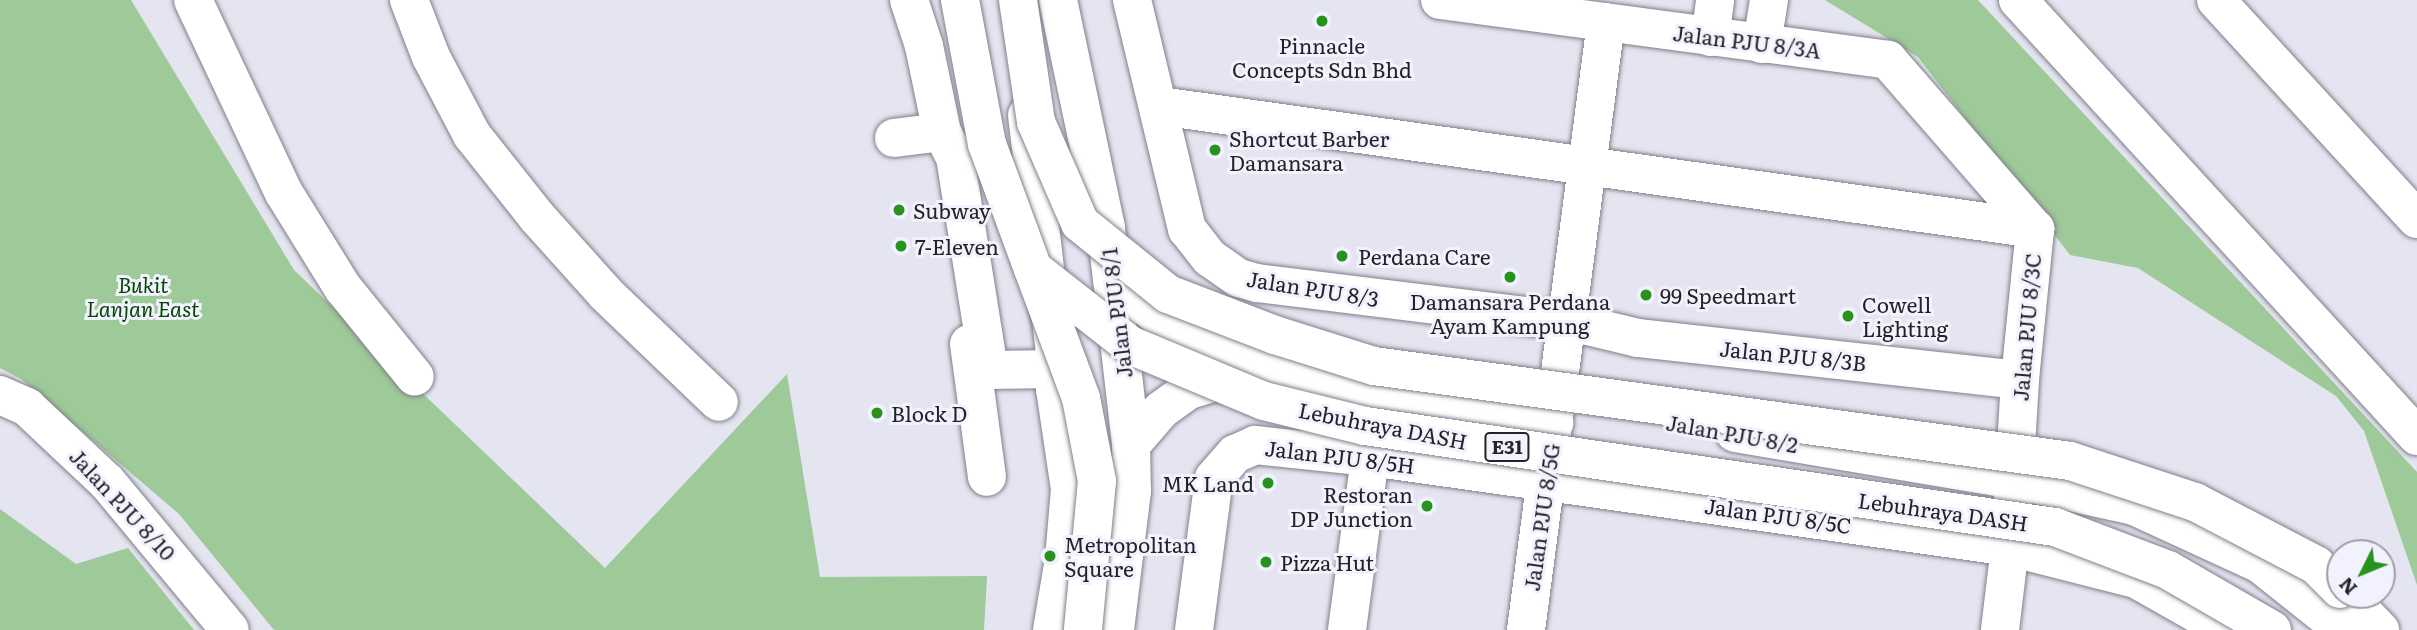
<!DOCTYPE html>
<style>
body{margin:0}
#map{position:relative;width:2417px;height:630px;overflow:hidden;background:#e5e5f1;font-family:Literata,serif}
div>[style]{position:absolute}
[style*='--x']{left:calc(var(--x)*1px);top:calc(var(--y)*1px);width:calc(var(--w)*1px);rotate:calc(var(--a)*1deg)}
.green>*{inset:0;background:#9ec998}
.roads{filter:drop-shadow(0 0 2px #7f7f8a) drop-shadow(0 0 2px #7f7f8a)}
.minor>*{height:38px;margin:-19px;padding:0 19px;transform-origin:19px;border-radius:19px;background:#fff}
.major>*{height:38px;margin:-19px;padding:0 19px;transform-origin:19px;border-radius:19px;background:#fff}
.highway>*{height:38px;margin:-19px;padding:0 19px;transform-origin:19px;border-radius:19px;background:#fff}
.bridges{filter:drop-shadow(0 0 2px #7f7f8a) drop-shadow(0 0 2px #7f7f8a)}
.highway-bridge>*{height:38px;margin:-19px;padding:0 19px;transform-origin:19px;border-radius:19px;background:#fff}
.dots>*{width:19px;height:19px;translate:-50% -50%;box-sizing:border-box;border:4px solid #f2f2fe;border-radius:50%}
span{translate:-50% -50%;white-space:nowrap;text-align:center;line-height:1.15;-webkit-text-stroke:6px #f2f2fe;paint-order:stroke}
.shield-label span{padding:2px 5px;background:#f2f2fe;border:2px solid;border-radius:5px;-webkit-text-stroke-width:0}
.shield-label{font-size:19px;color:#222327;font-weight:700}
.street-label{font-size:21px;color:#222327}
.poi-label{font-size:21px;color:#222327}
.left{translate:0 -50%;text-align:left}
.right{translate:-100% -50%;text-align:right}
.park-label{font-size:21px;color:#084703;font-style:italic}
.north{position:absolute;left:2326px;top:539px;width:70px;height:70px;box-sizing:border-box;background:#f2f2fe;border:2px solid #9f9fa8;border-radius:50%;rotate:227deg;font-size:19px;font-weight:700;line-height:28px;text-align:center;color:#222327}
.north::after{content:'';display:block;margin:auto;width:24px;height:32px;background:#28931c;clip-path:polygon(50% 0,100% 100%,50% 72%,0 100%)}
</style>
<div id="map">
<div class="green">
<div style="clip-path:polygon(0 0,131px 0,294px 270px,605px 568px,787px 374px,820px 577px,987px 576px,984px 630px,274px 630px,179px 514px,21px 379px,0 368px)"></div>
<div style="clip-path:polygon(1825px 0,1978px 0,2417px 472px,2417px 585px,2364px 431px,2336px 396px,2138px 268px,2070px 255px,1918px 57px)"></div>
<div style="clip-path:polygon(0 509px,76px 564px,128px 548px,194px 630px,0 630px)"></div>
</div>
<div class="roads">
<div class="minor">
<div style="--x:193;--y:0;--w:213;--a:64.8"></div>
<div style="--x:284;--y:193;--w:112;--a:58.2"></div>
<div style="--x:343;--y:288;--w:114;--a:51"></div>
<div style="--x:409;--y:0;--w:61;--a:68.9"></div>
<div style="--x:431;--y:57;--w:88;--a:62.3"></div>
<div style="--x:472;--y:135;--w:105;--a:51.6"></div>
<div style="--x:537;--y:217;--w:103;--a:48.1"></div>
<div style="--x:606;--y:294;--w:156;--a:43.7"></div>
<div style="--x:909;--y:0;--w:48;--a:71.9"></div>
<div style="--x:924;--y:46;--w:88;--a:78.2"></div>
<div style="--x:942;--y:132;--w:28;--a:63"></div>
<div style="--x:955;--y:157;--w:216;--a:80.9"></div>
<div style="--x:989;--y:370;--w:66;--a:-0.9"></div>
<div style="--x:1132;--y:0;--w:236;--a:76.5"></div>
<div style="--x:1187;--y:229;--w:37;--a:52"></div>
<div style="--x:1210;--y:258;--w:35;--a:35"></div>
<div style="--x:1239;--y:278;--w:19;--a:16"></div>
<div style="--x:1257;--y:283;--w:312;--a:7"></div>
<div style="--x:1567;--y:321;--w:73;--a:13.5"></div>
<div style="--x:1638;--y:338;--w:384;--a:6.3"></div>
<div style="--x:1440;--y:0;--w:452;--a:7.6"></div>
<div style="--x:1888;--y:60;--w:224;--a:49"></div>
<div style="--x:2035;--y:229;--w:152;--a:95.7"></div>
<div style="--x:2020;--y:380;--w:167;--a:93.4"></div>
<div style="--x:2010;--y:547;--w:84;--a:96.9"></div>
<div style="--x:2018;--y:0;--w:591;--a:47.54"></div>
<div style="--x:2216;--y:0;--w:297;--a:47.5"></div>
<div style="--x:1710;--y:37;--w:37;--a:-82"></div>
<div style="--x:1762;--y:44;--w:45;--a:-81"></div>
<div style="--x:1160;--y:106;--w:884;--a:8"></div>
<div style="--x:894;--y:138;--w:48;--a:-7.1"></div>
<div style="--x:1112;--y:270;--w:55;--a:46.5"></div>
<div style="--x:1150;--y:310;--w:31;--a:38"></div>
<div style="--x:1174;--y:329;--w:29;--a:22"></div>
<div style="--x:1201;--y:340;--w:114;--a:10.1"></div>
<div style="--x:969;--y:344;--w:134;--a:82.3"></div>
<div style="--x:0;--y:395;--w:30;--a:24"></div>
<div style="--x:27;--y:407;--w:110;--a:43.2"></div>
<div style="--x:107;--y:482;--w:192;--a:50.3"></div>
<div style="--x:1735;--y:433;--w:283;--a:9.6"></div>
<div style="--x:2014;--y:480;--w:123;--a:12.2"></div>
<div style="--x:2134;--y:506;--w:139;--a:24.7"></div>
<div style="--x:2260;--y:564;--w:106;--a:38.5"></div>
<div style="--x:1131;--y:445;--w:46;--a:-49.4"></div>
<div style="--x:1161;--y:410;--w:34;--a:-36"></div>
<div style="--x:1189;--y:390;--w:51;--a:-17"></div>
<div style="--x:1238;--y:375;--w:320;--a:8.6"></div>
<div style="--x:1194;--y:630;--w:153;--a:-82.5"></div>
<div style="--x:1214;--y:478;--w:32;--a:-49"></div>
<div style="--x:1235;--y:454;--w:22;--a:-24"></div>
<div style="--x:1255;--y:445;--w:116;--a:6"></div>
<div style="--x:1370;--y:457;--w:646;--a:8"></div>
<div style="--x:2010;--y:547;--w:130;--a:14.3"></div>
<div style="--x:2136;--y:579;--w:103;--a:29.5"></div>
<div style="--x:1347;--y:630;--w:175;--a:-82.4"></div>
<div style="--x:1526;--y:630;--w:613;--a:-82.5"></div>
</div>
<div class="major">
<div style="--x:1058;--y:0;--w:233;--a:78.1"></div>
<div style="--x:1106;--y:228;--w:218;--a:83.4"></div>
<div style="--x:1131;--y:445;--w:46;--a:88.8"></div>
<div style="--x:1132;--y:491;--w:140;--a:97"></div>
<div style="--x:1027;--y:115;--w:240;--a:83.3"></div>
<div style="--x:1055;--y:353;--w:36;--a:90"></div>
<div style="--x:1055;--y:389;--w:101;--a:81.5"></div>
<div style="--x:1070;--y:489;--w:70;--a:94.9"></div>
<div style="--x:1064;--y:559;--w:72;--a:99.6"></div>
</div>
<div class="highway">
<div style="--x:2346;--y:595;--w:49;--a:45.8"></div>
</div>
</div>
<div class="bridges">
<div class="highway-bridge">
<div style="--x:960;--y:0;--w:147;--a:79.4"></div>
<div style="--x:987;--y:144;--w:133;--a:69.8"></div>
<div style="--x:1033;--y:269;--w:123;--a:38.1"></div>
<div style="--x:1130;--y:345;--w:145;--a:22.7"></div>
<div style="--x:1264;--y:401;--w:104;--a:13.9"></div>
<div style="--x:1365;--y:426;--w:697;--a:8.33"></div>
<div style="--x:2055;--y:527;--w:121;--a:20.8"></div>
<div style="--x:2168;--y:570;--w:120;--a:30"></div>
<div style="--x:1018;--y:0;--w:123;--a:81.6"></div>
<div style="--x:1036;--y:122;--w:110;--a:66.5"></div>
<div style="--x:1080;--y:223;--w:113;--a:38.9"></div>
<div style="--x:1168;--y:294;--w:115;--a:21"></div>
<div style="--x:1275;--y:335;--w:104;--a:17.4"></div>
<div style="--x:1374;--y:366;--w:702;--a:7.77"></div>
<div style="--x:2070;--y:461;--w:132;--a:18.2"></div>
<div style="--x:2195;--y:502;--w:136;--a:27.5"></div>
<div style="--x:2316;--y:565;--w:34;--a:45"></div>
<div style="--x:1033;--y:269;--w:138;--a:69.6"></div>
<div style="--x:1081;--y:398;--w:85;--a:79.1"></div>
<div style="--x:1097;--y:481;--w:150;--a:95.4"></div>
</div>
</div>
<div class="dots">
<div style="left:1322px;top:21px;background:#28931c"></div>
<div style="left:1215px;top:150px;background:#28931c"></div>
<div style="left:899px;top:210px;background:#28931c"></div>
<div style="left:901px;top:246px;background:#28931c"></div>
<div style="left:1342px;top:256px;background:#28931c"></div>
<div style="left:1510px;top:277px;background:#28931c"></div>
<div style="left:1646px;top:295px;background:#28931c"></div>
<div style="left:1848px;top:316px;background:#28931c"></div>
<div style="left:877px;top:413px;background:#28931c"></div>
<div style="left:1268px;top:483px;background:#28931c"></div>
<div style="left:1427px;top:506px;background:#28931c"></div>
<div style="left:1050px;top:556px;background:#28931c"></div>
<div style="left:1266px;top:562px;background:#28931c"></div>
</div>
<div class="shield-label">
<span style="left:1507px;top:447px">E31</span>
</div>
<div class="street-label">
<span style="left:1747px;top:41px;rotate:7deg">Jalan PJU 8/3A</span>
<span style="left:1313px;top:288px;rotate:9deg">Jalan PJU 8/3</span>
<span style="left:1116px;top:313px;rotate:-97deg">Jalan PJU 8/1</span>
<span style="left:2026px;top:327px;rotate:-85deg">Jalan PJU 8/3C</span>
<span style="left:1793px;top:355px;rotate:6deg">Jalan PJU 8/3B</span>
<span style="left:1383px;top:425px;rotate:11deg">Lebuhraya DASH</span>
<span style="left:1732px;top:433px;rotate:10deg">Jalan PJU 8/2</span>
<span style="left:1340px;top:456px;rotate:7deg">Jalan PJU 8/5H</span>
<span style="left:123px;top:504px;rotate:47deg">Jalan PJU 8/10</span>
<span style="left:1943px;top:511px;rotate:8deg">Lebuhraya DASH</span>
<span style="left:1778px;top:515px;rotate:8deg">Jalan PJU 8/5C</span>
<span style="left:1541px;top:517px;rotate:-82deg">Jalan PJU 8/5G</span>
</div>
<div class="poi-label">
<span style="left:1322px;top:57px">Pinnacle<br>Concepts Sdn Bhd</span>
<span class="left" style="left:1229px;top:150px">Shortcut Barber<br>Damansara</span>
<span class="left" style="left:913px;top:210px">Subway</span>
<span class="left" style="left:915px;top:246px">7-Eleven</span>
<span class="left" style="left:1358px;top:256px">Perdana Care</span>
<span class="left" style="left:1660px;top:295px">99 Speedmart</span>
<span style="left:1510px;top:313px">Damansara Perdana<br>Ayam Kampung</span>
<span class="left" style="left:1862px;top:316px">Cowell<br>Lighting</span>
<span class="left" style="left:891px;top:413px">Block D</span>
<span class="right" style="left:1254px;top:483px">MK Land</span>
<span class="right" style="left:1413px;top:506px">Restoran<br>DP Junction</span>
<span class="left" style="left:1064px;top:556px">Metropolitan<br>Square</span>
<span class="left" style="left:1280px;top:562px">Pizza Hut</span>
</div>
<div class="park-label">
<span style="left:143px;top:296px">Bukit<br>Lanjan East</span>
</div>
<div class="north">N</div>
</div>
